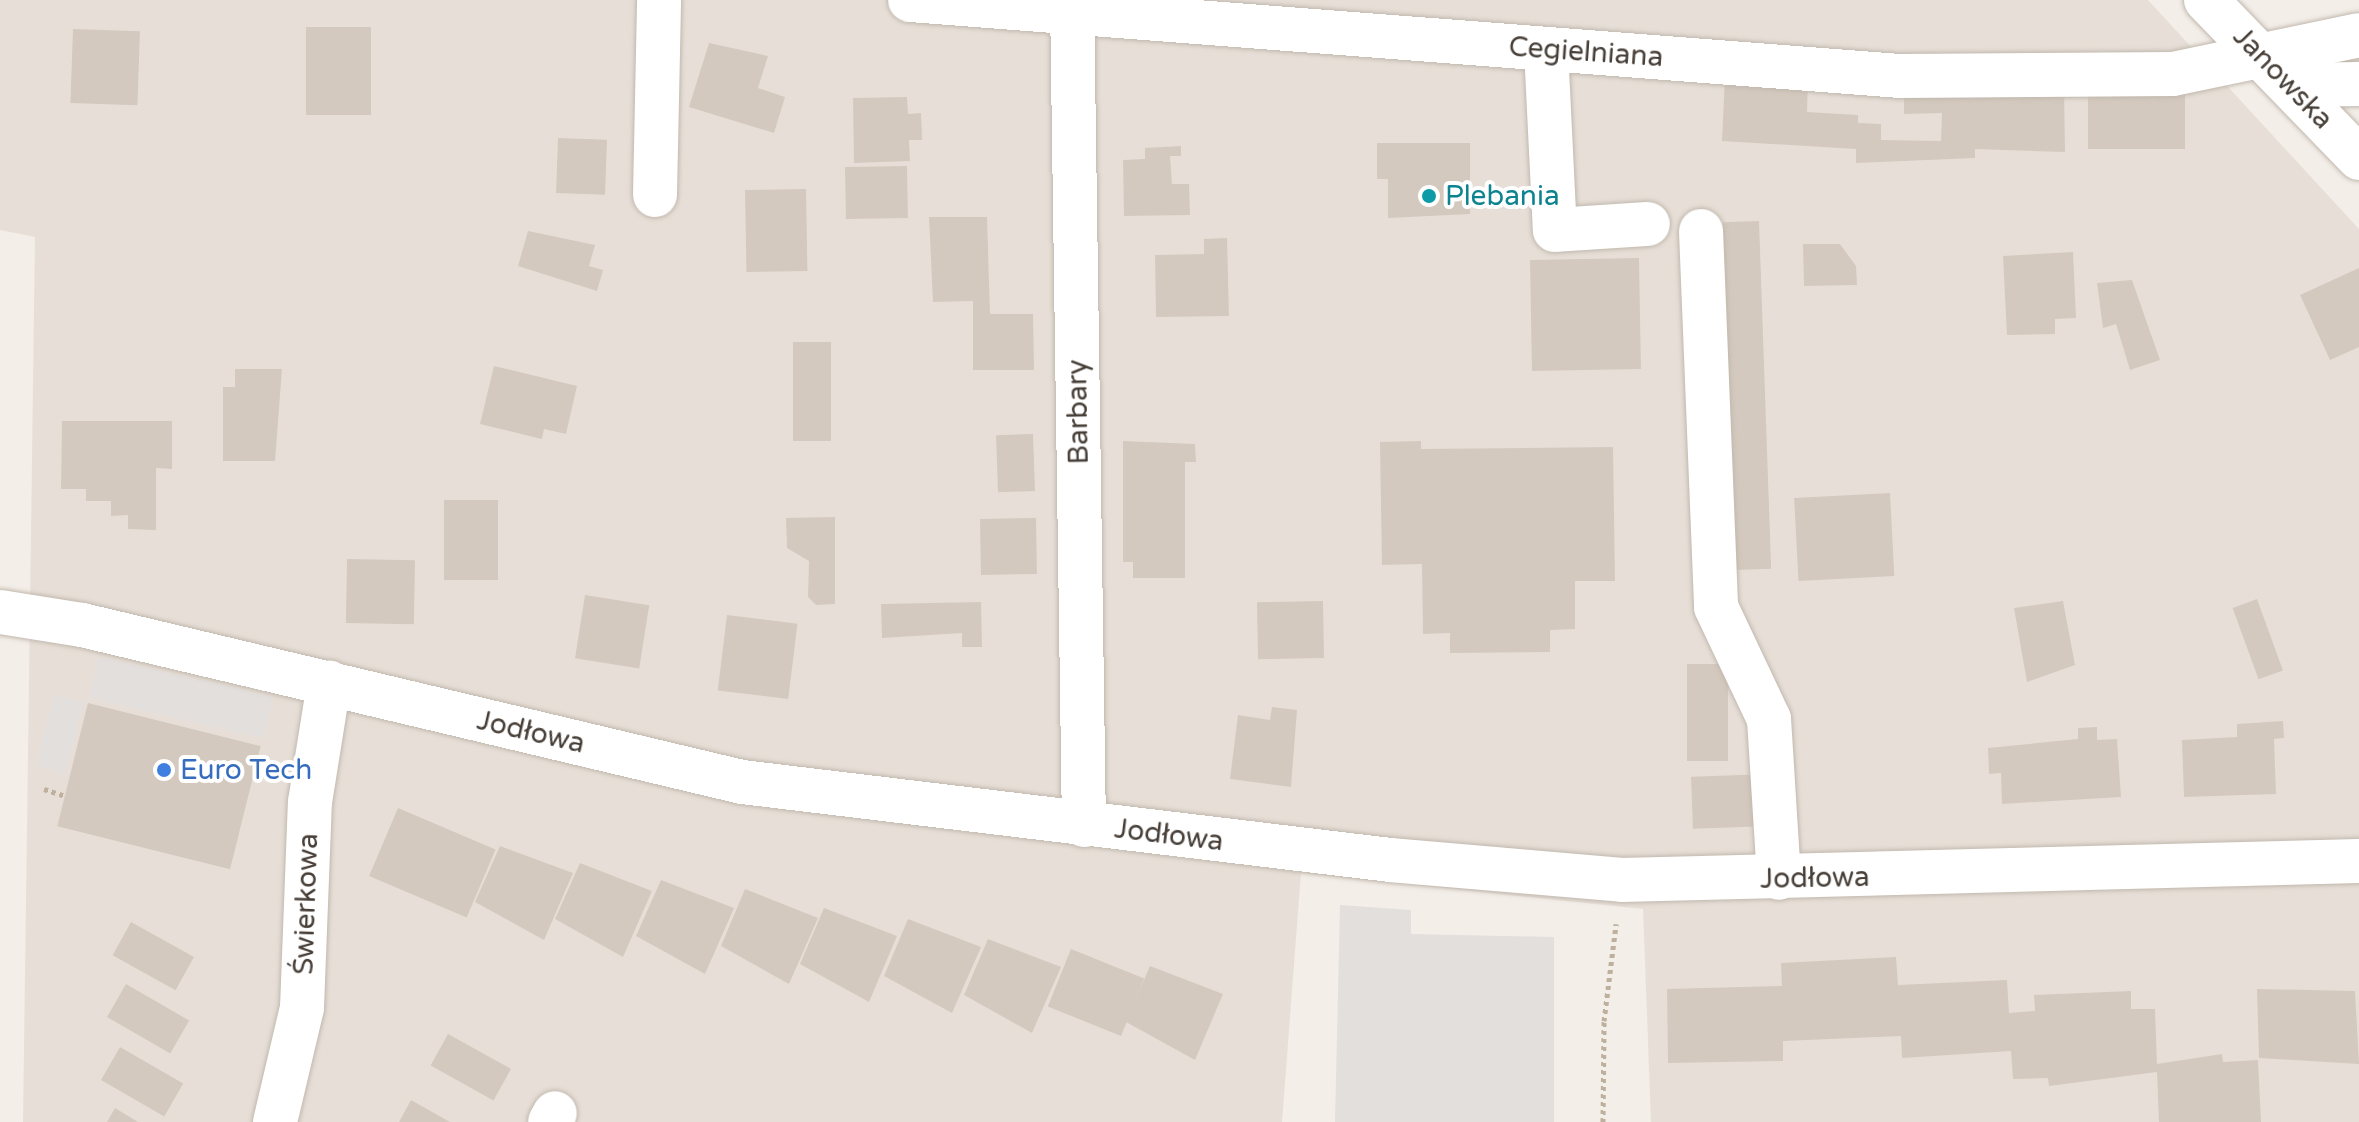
<!DOCTYPE html>
<meta charset="utf-8">
<style>
body{margin:0}
#map{position:relative;width:2359px;height:1122px;overflow:hidden;background:#f3eee8;font-family:"Varela Round",sans-serif}
div>[style]{position:absolute}
[style*='--x']{left:calc(var(--x)*1px);top:calc(var(--y)*1px);width:calc(var(--w)*1px);rotate:calc(var(--a)*1deg)}
.residential>*{inset:0;background:#e7dfd7}
.parking>*{inset:0;background:#e2dfdd;transform-origin:0 0}
.building>*{inset:0;background:#d4c9be;transform-origin:0 0}
.path>*{height:5px;margin-top:-2.5px;transform-origin:0;background:repeating-linear-gradient(90deg,#bfaf9d 0 4px,transparent 0 8px)}
.roads{filter:drop-shadow(0 0 2px #c1b8ae) drop-shadow(0 0 2px #c1b8ae)}
.minor>*{height:44px;margin:-22px;padding:0 22px;transform-origin:22px;border-radius:22px;background:#fff}
.dots>*{width:22px;height:22px;translate:-50% -50%;box-sizing:border-box;border:4px solid #fff;border-radius:50%}
span{translate:-50% -50%;white-space:nowrap;text-align:center;line-height:1.15;-webkit-text-stroke:8px #fff;paint-order:stroke}
.street-label{font-size:28px;color:#463e37}
.culture-label{font-size:28px;color:#0d838f}
.left{translate:0 -50%;text-align:left}
.shop-label{font-size:28px;color:#366cbe}
</style>
<div id="map">
<div class="residential">
<div style="clip-path:polygon(0 0,2148px 0,2359px 229px,2359px 1122px,1651px 1122px,1643px 909px,1301px 873px,1282px 1122px,23px 1122px,35px 237px,0 230px)"></div>
</div>
<div class="parking">
<div style="left:99px;top:657px;width:179px;height:42px;rotate:13deg"></div>
<div style="left:54px;top:695px;width:30px;height:73px;rotate:14deg"></div>
<div style="clip-path:polygon(1340px 905px,1411px 910px,1411px 934px,1554px 937px,1554px 1122px,1335px 1122px)"></div>
</div>
<div class="building">
<div style="left:306px;top:27px;width:65px;height:88px"></div>
<div style="left:73px;top:29px;width:67px;height:74px;rotate:2deg"></div>
<div style="clip-path:polygon(709px 43px,768px 56px,758px 88px,785px 97px,774px 133px,689px 107px)"></div>
<div style="clip-path:polygon(1725px 75px,1808px 80px,1807px 112px,1858px 115px,1858px 123px,1881px 124px,1881px 140px,1941px 141px,1942px 113px,1904px 114px,1904px 85px,2064px 86px,2065px 152px,1975px 149px,1975px 158px,1856px 163px,1856px 149px,1722px 141px)"></div>
<div style="left:2088px;top:84px;width:97px;height:65px"></div>
<div style="clip-path:polygon(907px 97px,908px 114px,921px 113px,922px 140px,909px 140px,910px 161px,854px 163px,853px 98px)"></div>
<div style="left:558px;top:138px;width:49px;height:55px;rotate:2deg"></div>
<div style="clip-path:polygon(1377px 143px,1470px 143px,1470px 214px,1388px 218px,1388px 179px,1377px 179px)"></div>
<div style="clip-path:polygon(1181px 146px,1181px 156px,1170px 156px,1172px 184px,1189px 184px,1190px 215px,1124px 216px,1123px 160px,1145px 159px,1145px 148px)"></div>
<div style="left:907px;top:166px;width:52px;height:62px;rotate:89deg"></div>
<div style="left:806px;top:189px;width:82px;height:61px;rotate:89deg"></div>
<div style="clip-path:polygon(929px 217px,987px 217px,990px 314px,1033px 314px,1034px 370px,973px 370px,973px 301px,933px 302px)"></div>
<div style="left:1759px;top:221px;width:348px;height:36px;rotate:88deg"></div>
<div style="clip-path:polygon(528px 231px,595px 245px,589px 266px,603px 270px,597px 291px,518px 266px)"></div>
<div style="clip-path:polygon(1227px 238px,1229px 316px,1156px 317px,1155px 255px,1204px 254px,1204px 239px)"></div>
<div style="clip-path:polygon(1803px 244px,1840px 244px,1856px 266px,1857px 285px,1804px 286px)"></div>
<div style="clip-path:polygon(2073px 252px,2076px 318px,2055px 319px,2055px 334px,2007px 335px,2003px 256px)"></div>
<div style="left:1639px;top:258px;width:111px;height:109px;rotate:89deg"></div>
<div style="clip-path:polygon(2359px 268px,2359px 347px,2330px 360px,2300px 295px)"></div>
<div style="clip-path:polygon(2132px 280px,2160px 360px,2130px 370px,2116px 324px,2103px 328px,2097px 283px)"></div>
<div style="left:793px;top:342px;width:38px;height:99px"></div>
<div style="clip-path:polygon(494px 366px,577px 386px,566px 434px,544px 429px,542px 439px,480px 424px)"></div>
<div style="clip-path:polygon(235px 369px,282px 369px,275px 461px,223px 461px,223px 387px,235px 387px)"></div>
<div style="clip-path:polygon(62px 421px,172px 421px,172px 469px,156px 468px,156px 530px,128px 529px,128px 515px,111px 516px,111px 501px,86px 501px,86px 489px,61px 489px)"></div>
<div style="left:1033px;top:434px;width:57px;height:37px;rotate:88deg"></div>
<div style="clip-path:polygon(1123px 441px,1195px 444px,1196px 462px,1185px 462px,1185px 578px,1133px 578px,1133px 562px,1123px 562px)"></div>
<div style="clip-path:polygon(1421px 441px,1421px 449px,1613px 447px,1615px 581px,1575px 581px,1575px 629px,1550px 630px,1550px 652px,1450px 653px,1450px 633px,1423px 634px,1422px 564px,1382px 565px,1380px 442px)"></div>
<div style="left:1890px;top:493px;width:83px;height:96px;rotate:87deg"></div>
<div style="left:444px;top:500px;width:54px;height:80px"></div>
<div style="clip-path:polygon(835px 517px,835px 604px,816px 605px,808px 597px,809px 561px,787px 548px,786px 518px)"></div>
<div style="left:1036px;top:518px;width:56px;height:56px;rotate:89deg"></div>
<div style="left:347px;top:559px;width:68px;height:64px;rotate:1deg"></div>
<div style="left:585px;top:595px;width:65px;height:64px;rotate:9deg"></div>
<div style="left:2257px;top:599px;width:76px;height:26px;rotate:70deg"></div>
<div style="left:1323px;top:601px;width:57px;height:66px;rotate:89deg"></div>
<div style="clip-path:polygon(2063px 601px,2075px 665px,2027px 682px,2014px 608px)"></div>
<div style="clip-path:polygon(981px 602px,982px 647px,962px 647px,962px 633px,882px 638px,881px 604px)"></div>
<div style="left:727px;top:615px;width:71px;height:76px;rotate:7deg"></div>
<div style="left:1687px;top:664px;width:41px;height:97px"></div>
<div style="left:88px;top:703px;width:178px;height:127px;rotate:14deg"></div>
<div style="clip-path:polygon(1272px 707px,1297px 710px,1291px 787px,1230px 779px,1238px 715px,1270px 720px)"></div>
<div style="clip-path:polygon(2283px 721px,2284px 738px,2274px 739px,2276px 794px,2184px 797px,2182px 740px,2237px 737px,2237px 724px)"></div>
<div style="clip-path:polygon(2097px 727px,2097px 740px,2117px 739px,2121px 797px,2002px 804px,2001px 773px,1989px 774px,1988px 748px,2078px 739px,2078px 728px)"></div>
<div style="left:1770px;top:774px;width:52px;height:79px;rotate:88deg"></div>
<div style="left:398px;top:808px;width:106px;height:74px;rotate:23deg"></div>
<div style="clip-path:polygon(500px 846px,573px 873px,544px 940px,475px 902px)"></div>
<div style="clip-path:polygon(580px 863px,652px 891px,623px 957px,555px 919px)"></div>
<div style="clip-path:polygon(661px 880px,734px 908px,705px 974px,636px 936px)"></div>
<div style="clip-path:polygon(745px 889px,818px 918px,789px 984px,721px 946px)"></div>
<div style="clip-path:polygon(824px 908px,897px 936px,869px 1002px,800px 964px)"></div>
<div style="clip-path:polygon(908px 919px,981px 947px,952px 1013px,884px 976px)"></div>
<div style="left:131px;top:922px;width:72px;height:38px;rotate:29deg"></div>
<div style="clip-path:polygon(988px 939px,1061px 967px,1032px 1033px,964px 995px)"></div>
<div style="left:1071px;top:949px;width:79px;height:62px;rotate:22deg"></div>
<div style="clip-path:polygon(1896px 957px,1898px 985px,2007px 980px,2009px 1013px,2035px 1011px,2034px 995px,2131px 991px,2131px 1009px,2155px 1009px,2157px 1064px,2222px 1054px,2223px 1062px,2258px 1060px,2261px 1122px,2159px 1122px,2157px 1072px,2049px 1086px,2048px 1078px,2013px 1079px,2011px 1051px,1902px 1058px,1901px 1036px,1783px 1041px,1783px 1061px,1668px 1063px,1667px 989px,1782px 986px,1781px 963px)"></div>
<div style="clip-path:polygon(1150px 966px,1223px 994px,1195px 1060px,1126px 1022px)"></div>
<div style="left:126px;top:984px;width:73px;height:38px;rotate:30deg"></div>
<div style="clip-path:polygon(2257px 989px,2355px 991px,2359px 1064px,2259px 1058px)"></div>
<div style="left:448px;top:1034px;width:72px;height:36px;rotate:29deg"></div>
<div style="left:120px;top:1047px;width:73px;height:38px;rotate:30deg"></div>
<div style="clip-path:polygon(411px 1100px,450px 1122px,399px 1122px)"></div>
<div style="clip-path:polygon(115px 1108px,138px 1122px,107px 1122px)"></div>
</div>
<div class="path">
<div style="--x:44;--y:789;--w:23;--a:18"></div>
<div style="--x:1603;--y:1122;--w:101;--a:-89.4"></div>
<div style="--x:1604;--y:1021;--w:98;--a:-82.9"></div>
</div>
<div class="roads">
<div class="minor">
<div style="--x:910;--y:0;--w:993;--a:4.39"></div>
<div style="--x:1900;--y:76;--w:273;--a:-0.4"></div>
<div style="--x:2173;--y:74;--w:190;--a:-11.8"></div>
<div style="--x:1072;--y:0;--w:825;--a:89.17"></div>
<div style="--x:2206;--y:0;--w:220;--a:45.9"></div>
<div style="--x:1546;--y:49;--w:181;--a:87.2"></div>
<div style="--x:1555;--y:230;--w:93;--a:-3.7"></div>
<div style="--x:2290;--y:85;--w:69;--a:-0.8"></div>
<div style="--x:655;--y:195;--w:195;--a:-88.8"></div>
<div style="--x:1701;--y:231;--w:376;--a:87.7"></div>
<div style="--x:1716;--y:607;--w:124;--a:64.7"></div>
<div style="--x:1769;--y:719;--w:159;--a:86.4"></div>
<div style="--x:0;--y:612;--w:83;--a:9"></div>
<div style="--x:82;--y:625;--w:678;--a:13.38"></div>
<div style="--x:742;--y:782;--w:653;--a:6.86"></div>
<div style="--x:1390;--y:860;--w:233;--a:4.9"></div>
<div style="--x:1622;--y:880;--w:737;--a:-1.48"></div>
<div style="--x:275;--y:1122;--w:117;--a:-76.7"></div>
<div style="--x:302;--y:1008;--w:206;--a:-87.8"></div>
<div style="--x:310;--y:802;--w:121;--a:-80.9"></div>
<div style="--x:550;--y:1122;--w:10;--a:-61"></div>
</div>
</div>
<div class="dots">
<div style="left:1429px;top:196px;background:#0f9aa8"></div>
<div style="left:164px;top:770px;background:#3f7fe0"></div>
</div>
<div class="street-label">
<span style="left:1586px;top:52px;rotate:4deg">Cegielniana</span>
<span style="left:2283px;top:78px;rotate:46deg">Janowska</span>
<span style="left:1078px;top:412px;rotate:-91deg">Barbary</span>
<span style="left:531px;top:732px;rotate:13deg">Jodłowa</span>
<span style="left:1169px;top:835px;rotate:7deg">Jodłowa</span>
<span style="left:1815px;top:878px;rotate:-1deg">Jodłowa</span>
<span style="left:306px;top:904px;rotate:-88deg">Świerkowa</span>
</div>
<div class="culture-label">
<span class="left" style="left:1445px;top:196px">Plebania</span>
</div>
<div class="shop-label">
<span class="left" style="left:180px;top:770px">Euro Tech</span>
</div>
</div>
